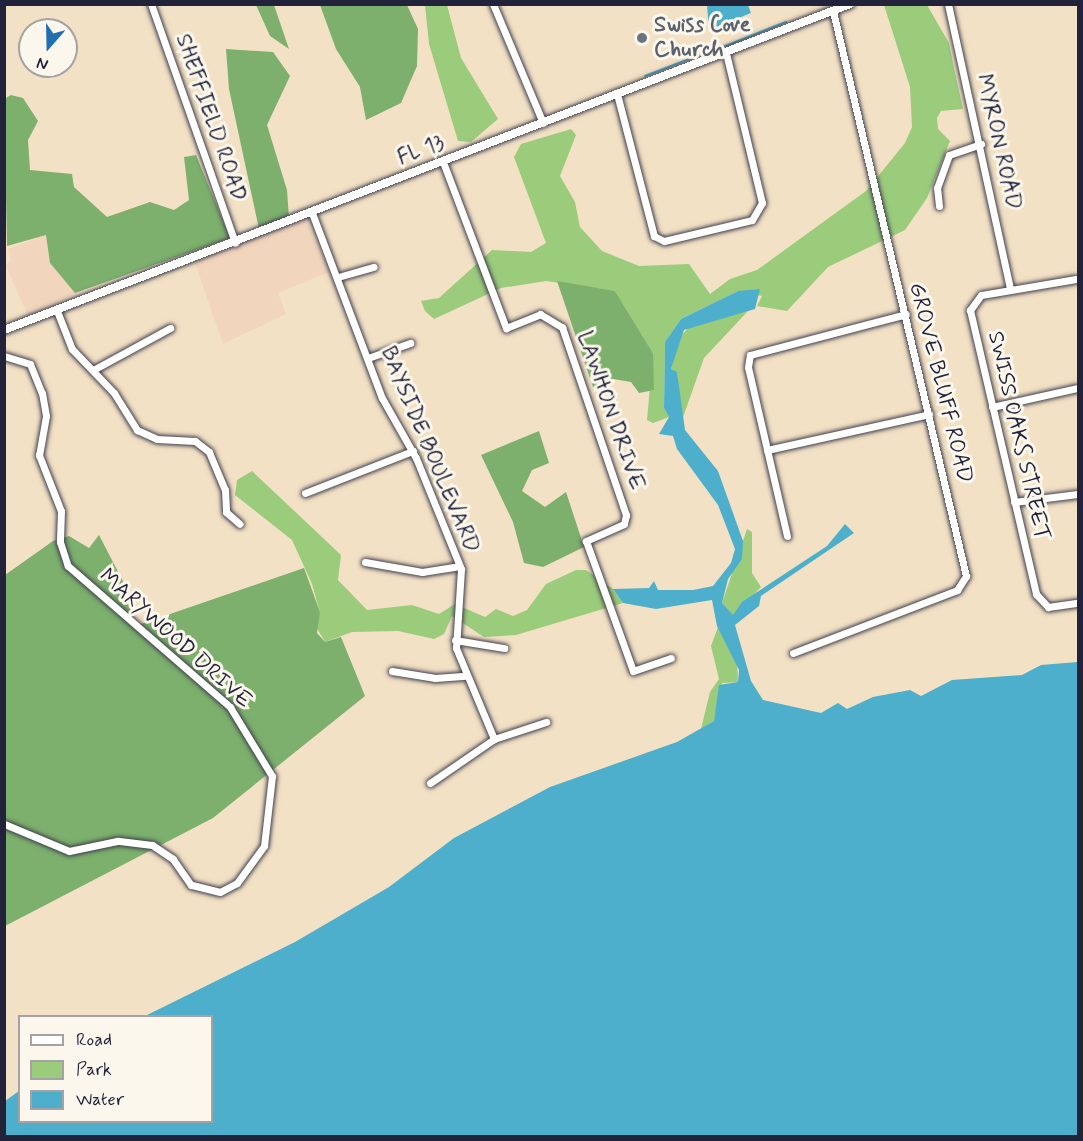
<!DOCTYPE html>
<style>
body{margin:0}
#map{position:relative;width:1083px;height:1141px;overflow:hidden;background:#f2e1c4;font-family:Mynerve,sans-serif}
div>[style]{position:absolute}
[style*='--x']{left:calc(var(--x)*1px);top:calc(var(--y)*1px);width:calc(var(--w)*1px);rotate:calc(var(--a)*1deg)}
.built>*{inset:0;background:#f2d5bd}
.green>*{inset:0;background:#9bcc7c}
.forest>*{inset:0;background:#7cb06c}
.water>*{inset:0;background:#4eafcd}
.stream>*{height:1.5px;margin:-0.75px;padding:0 0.75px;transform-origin:0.75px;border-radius:0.75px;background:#4eafcd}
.roads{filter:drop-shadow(0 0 2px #413f50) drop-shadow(0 0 2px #413f50)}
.minor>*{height:7px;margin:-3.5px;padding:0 3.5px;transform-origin:3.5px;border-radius:3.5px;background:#fff}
.major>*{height:8px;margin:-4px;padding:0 4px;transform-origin:4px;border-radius:4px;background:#fff}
.dots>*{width:16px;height:16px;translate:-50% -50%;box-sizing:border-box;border:3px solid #fbf7ec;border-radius:50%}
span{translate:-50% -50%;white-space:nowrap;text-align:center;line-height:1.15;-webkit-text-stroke:6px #fbf7ec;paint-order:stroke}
.worship-label{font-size:22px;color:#5b616d;font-weight:700}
.left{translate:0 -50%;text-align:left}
.street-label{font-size:22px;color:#22223b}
.frame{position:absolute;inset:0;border:6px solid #22223b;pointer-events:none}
.legend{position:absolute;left:18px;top:1015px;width:195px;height:108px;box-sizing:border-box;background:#fbf7ec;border:2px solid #a4a2a5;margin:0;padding:8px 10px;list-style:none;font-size:18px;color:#22223b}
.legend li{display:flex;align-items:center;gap:12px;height:30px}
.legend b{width:30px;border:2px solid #a4a2a5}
.north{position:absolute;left:18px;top:18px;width:60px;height:60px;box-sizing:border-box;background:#fbf7ec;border:2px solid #a4a2a5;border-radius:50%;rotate:200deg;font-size:16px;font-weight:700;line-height:24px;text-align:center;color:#22223b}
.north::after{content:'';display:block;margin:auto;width:21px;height:27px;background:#1f6fb2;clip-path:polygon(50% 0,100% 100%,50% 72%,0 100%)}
</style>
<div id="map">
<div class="built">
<div style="clip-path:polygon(306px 219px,329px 272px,278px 293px,286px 314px,223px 344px,194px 260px)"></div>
<div style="clip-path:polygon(46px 235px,50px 263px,75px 293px,29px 318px,6px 266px,11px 259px,8px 249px)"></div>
</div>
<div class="green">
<div style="clip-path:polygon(425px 5px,447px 5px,461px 58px,498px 119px,471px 142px,458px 141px,429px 44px)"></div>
<div style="clip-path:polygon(884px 5px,927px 5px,949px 43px,954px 68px,963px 109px,941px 111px,937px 118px,938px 129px,950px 141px,927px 198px,905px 230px,828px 267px,787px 311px,757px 306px,762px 296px,738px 291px,681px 319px,665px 342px,664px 408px,669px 417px,653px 423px,647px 420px,653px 353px,615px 291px,546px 281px,501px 288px,434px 319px,425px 311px,421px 301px,439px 298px,492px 250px,531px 252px,546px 243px,514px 157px,521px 144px,571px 129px,576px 135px,560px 176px,575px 202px,580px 227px,602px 251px,639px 266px,689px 264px,710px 294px,730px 279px,757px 270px,866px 191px,905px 143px,912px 127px,910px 87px)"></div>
<div style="clip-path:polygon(748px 311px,704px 358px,682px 420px,677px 373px,671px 369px,678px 339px,693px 323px)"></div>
<div style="clip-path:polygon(252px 471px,341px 555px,338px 580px,367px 610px,412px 605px,439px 614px,455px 604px,485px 617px,496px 609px,513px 616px,527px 610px,546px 584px,576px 570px,586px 570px,613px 589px,623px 603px,516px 635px,484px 637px,452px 616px,444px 634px,434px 639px,398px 631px,352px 632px,325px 642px,315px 625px,320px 612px,312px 584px,292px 540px,235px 495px,237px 480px)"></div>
<div style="clip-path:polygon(747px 529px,752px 532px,752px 573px,761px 587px,733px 616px,722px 603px)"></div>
<div style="clip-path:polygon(718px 627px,737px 660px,738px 682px,722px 683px,714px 721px,701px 729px,710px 692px,719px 679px,711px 646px)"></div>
</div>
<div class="forest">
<div style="clip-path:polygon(256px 5px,274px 5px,289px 49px,270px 36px)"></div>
<div style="clip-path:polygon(320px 5px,407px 5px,418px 29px,417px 66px,401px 103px,366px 120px,360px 87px,336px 49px)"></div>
<div style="clip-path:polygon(226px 49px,273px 52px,290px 76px,267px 125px,287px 190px,289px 219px,259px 229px,229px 89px)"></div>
<div style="clip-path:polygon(11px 95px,23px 98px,38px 121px,28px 140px,30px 170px,72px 174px,74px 187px,107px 217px,150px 202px,174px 210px,189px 200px,184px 157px,196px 155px,230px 238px,75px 293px,50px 263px,46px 235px,7px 246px,4px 99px)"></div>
<div style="clip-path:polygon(557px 281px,615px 291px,653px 353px,654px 390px,639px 393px,631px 382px,613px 379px,593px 387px)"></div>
<div style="clip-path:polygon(539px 431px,549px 463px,532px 470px,522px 491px,545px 507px,566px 492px,584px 547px,543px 567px,524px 563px,513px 522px,481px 455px)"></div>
<div style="clip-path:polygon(99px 535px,128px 591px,135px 626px,304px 568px,320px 612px,317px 633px,325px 642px,341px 637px,365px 696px,213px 818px,5px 926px,5px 575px,53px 541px,69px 536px,89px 548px)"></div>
</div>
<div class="water">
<div style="clip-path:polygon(707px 5px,748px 5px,751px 13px,709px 30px)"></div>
<div style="clip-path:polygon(760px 289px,755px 309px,684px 330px,671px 369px,677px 372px,685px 430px,718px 471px,743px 541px,742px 559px,728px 579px,722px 603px,733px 615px,742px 602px,827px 546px,845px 524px,854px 533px,761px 596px,759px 606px,735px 625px,751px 681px,763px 700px,821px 713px,838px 703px,847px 709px,873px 697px,910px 690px,921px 696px,952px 680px,1022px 675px,1041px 665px,1078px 662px,1078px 1136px,5px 1136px,5px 1101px,19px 1091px,20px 1122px,212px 1122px,212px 1016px,145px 1016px,295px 942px,389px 887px,454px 838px,550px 787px,677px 742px,714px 721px,719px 685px,738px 682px,739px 670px,717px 626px,712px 600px,656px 609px,623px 603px,613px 589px,649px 588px,654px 581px,658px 590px,693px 590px,713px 586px,731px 563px,735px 549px,718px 505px,677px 449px,673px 436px,659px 434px,669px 417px,664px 408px,665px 342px,681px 319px,738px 291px)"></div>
</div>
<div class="stream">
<div style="--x:708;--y:53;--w:84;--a:-21.7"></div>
<div style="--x:645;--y:76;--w:56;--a:-21"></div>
</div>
<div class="roads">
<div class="minor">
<div style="--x:151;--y:4;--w:253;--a:70.6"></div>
<div style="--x:493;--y:4;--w:129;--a:67.2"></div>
<div style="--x:948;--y:4;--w:291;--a:77.7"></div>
<div style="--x:617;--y:94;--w:147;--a:75.4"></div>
<div style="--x:654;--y:236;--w:11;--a:27"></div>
<div style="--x:664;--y:241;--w:90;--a:-13.4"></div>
<div style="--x:752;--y:220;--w:20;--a:-60"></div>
<div style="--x:762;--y:203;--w:154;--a:-103.5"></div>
<div style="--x:443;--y:162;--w:178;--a:69.2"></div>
<div style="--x:506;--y:328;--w:37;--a:-22"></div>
<div style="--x:540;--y:314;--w:26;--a:31"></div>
<div style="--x:562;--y:327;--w:199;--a:71.2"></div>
<div style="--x:626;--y:515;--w:9;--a:103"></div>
<div style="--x:624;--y:524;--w:42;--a:155.9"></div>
<div style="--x:586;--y:541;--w:138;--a:70.1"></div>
<div style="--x:633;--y:671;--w:40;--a:-18.9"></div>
<div style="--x:939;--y:206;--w:18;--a:-96"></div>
<div style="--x:937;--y:188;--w:35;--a:-70"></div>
<div style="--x:949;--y:155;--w:34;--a:-19"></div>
<div style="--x:312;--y:213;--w:198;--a:69.3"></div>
<div style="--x:382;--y:398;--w:69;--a:60.5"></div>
<div style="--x:416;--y:458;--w:120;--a:67.9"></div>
<div style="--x:461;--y:569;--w:79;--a:93.6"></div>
<div style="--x:456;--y:648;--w:99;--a:67.3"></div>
<div style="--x:338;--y:277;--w:37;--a:-16"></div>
<div style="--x:1076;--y:279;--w:96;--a:170.4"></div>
<div style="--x:981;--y:295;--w:19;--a:126"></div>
<div style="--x:970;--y:310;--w:292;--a:76.9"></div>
<div style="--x:1036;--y:594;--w:18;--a:47"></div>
<div style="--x:1048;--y:607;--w:30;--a:-8"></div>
<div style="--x:57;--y:311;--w:41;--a:68.5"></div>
<div style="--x:72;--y:349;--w:61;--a:46.3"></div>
<div style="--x:114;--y:393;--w:44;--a:58.1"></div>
<div style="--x:137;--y:430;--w:22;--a:24"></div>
<div style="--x:157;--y:439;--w:38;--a:3"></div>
<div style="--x:195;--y:441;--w:18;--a:38"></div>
<div style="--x:209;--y:452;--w:41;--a:67.2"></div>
<div style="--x:225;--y:490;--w:22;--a:87"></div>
<div style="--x:226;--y:512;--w:18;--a:41"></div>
<div style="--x:4;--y:356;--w:27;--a:17"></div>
<div style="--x:30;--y:364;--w:31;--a:68"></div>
<div style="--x:42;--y:393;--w:23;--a:80"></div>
<div style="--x:46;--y:416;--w:40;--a:100"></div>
<div style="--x:39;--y:455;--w:60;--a:68.6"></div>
<div style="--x:61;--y:511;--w:31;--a:92"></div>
<div style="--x:60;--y:542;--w:25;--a:72"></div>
<div style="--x:68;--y:566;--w:215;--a:41"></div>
<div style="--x:230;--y:707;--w:81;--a:58.7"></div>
<div style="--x:272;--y:776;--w:70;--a:96.5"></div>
<div style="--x:264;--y:846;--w:46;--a:126.1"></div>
<div style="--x:237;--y:883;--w:19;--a:152"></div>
<div style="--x:220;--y:892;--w:30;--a:-166"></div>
<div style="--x:191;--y:885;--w:32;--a:-125"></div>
<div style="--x:173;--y:859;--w:25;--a:-146"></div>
<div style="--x:152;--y:845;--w:35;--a:-173"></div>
<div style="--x:117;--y:841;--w:49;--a:168.2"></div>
<div style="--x:69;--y:851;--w:70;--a:-157.4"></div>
<div style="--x:368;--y:358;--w:45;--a:-19.7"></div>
<div style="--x:93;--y:370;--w:88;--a:-28.6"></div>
<div style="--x:992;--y:407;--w:88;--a:-12.5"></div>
<div style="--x:767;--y:450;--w:166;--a:-12.5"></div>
<div style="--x:305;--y:493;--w:116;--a:-21.3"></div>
<div style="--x:1014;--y:502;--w:64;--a:-7.1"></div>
<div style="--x:787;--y:536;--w:173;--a:-103"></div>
<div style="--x:748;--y:367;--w:12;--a:-81"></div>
<div style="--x:750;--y:355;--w:161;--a:-14.7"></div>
<div style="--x:365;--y:562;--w:58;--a:10"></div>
<div style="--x:422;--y:572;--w:37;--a:-9"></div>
<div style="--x:455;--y:640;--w:50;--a:9.3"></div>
<div style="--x:793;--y:653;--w:176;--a:-21"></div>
<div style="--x:957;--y:590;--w:17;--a:-57"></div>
<div style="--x:966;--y:576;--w:580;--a:-103.25"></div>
<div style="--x:392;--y:671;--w:44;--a:9.2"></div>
<div style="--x:435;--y:678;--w:31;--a:-4"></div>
<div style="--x:430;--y:783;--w:78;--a:-34.5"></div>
<div style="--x:494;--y:739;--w:55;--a:-18.1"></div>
</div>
<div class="major">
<div style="--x:4;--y:330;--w:907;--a:-21.07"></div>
</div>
</div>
<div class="dots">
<div style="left:642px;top:38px;background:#6b7280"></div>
</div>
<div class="worship-label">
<span class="left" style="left:654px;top:38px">Swiss Cove<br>Church</span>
</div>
<div class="street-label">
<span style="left:210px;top:118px;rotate:71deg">SHEFFIELD ROAD</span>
<span style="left:998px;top:142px;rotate:77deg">MYRON ROAD</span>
<span style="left:421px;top:151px;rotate:-21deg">FL 13</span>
<span style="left:940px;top:383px;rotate:76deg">GROVE BLUFF ROAD</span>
<span style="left:610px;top:411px;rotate:71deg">LAWHON DRIVE</span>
<span style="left:1018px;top:436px;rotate:77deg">SWISS OAKS STREET</span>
<span style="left:429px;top:450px;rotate:67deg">BAYSIDE BOULEVARD</span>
<span style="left:175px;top:639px;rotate:42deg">MARYWOOD DRIVE</span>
</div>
<div class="frame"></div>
<ul class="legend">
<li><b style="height:8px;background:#fff"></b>Road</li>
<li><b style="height:16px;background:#9bcc7c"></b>Park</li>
<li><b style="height:16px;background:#4eafcd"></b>Water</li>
</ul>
<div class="north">N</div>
</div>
